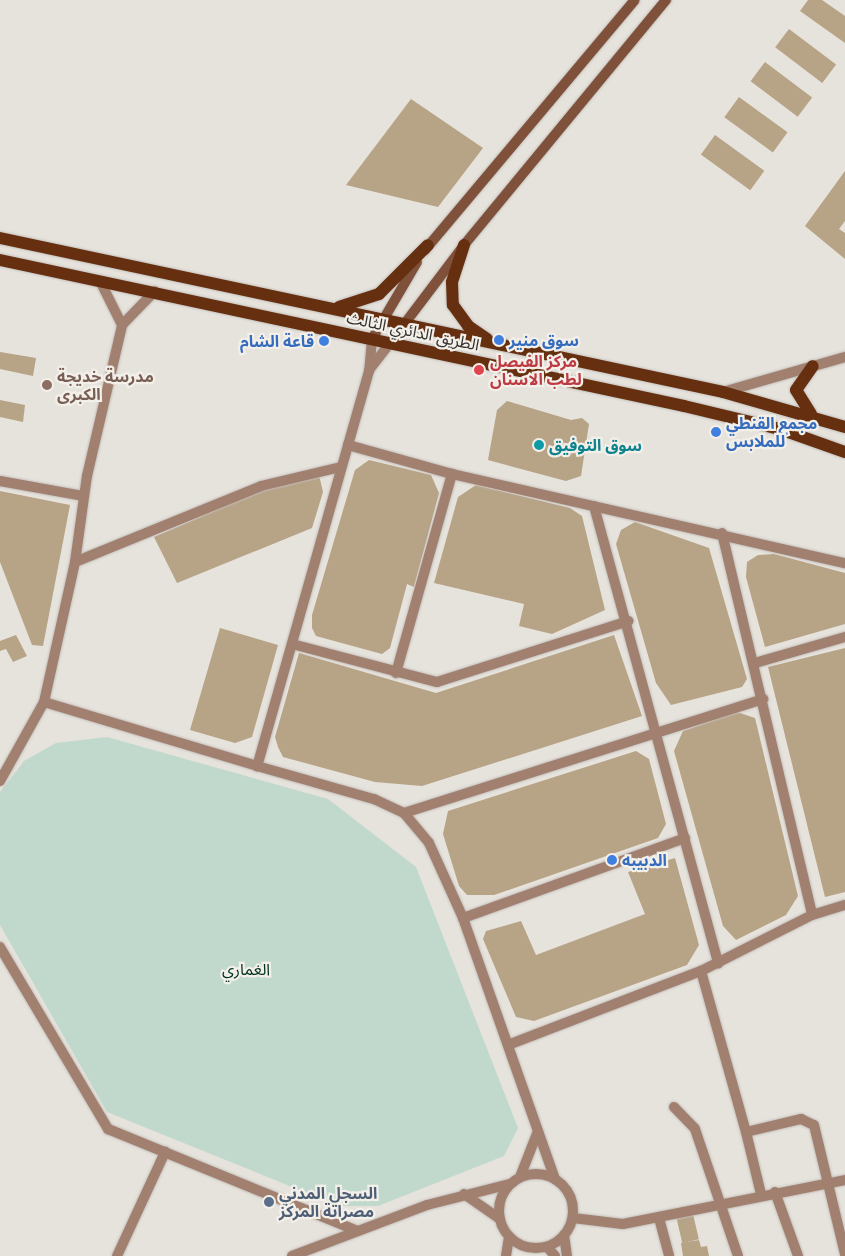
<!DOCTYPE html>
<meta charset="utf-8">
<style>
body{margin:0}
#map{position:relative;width:845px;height:1256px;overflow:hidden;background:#e6e2dc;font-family:Inter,"Noto Sans Arabic",sans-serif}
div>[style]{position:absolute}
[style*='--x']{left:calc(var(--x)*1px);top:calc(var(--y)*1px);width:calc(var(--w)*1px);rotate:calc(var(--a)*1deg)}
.green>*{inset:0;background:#c1d9cc}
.building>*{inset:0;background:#b7a386;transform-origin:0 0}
.roads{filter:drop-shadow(0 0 1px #c2bfba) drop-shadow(0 0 1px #c2bfba)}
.street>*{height:10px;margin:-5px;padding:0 5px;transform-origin:5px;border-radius:5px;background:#a28070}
.street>.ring{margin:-5px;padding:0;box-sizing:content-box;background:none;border:10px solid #a28070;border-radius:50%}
.secondary>*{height:10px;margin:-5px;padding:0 5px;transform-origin:5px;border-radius:5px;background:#80513a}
.primary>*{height:12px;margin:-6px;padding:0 6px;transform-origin:6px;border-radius:6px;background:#662f0f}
.dots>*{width:14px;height:14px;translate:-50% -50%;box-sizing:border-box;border:2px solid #f3efe9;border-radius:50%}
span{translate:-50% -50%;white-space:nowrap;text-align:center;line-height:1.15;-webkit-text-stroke:4.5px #f3efe9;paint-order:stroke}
.street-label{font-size:16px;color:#343230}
.shop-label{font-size:16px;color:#366cbe;font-weight:700}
.left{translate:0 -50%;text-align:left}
.right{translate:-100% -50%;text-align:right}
.health-label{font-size:16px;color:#be3a42;font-weight:700}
.education-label{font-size:16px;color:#785e54;font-weight:700}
.culture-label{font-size:16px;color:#0d838f;font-weight:700}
.park-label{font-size:16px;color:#01321f}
.service-label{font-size:16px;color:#4e5e75;font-weight:700}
</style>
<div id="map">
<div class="green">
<div style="clip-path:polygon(107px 737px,328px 799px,416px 867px,518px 1128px,504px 1156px,378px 1206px,339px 1206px,107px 1112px,0 925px,0 792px,24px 761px,56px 743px)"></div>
</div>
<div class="building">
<div style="clip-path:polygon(808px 0,822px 0,845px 16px,845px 43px,800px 11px)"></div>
<div style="left:789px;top:29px;width:59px;height:23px;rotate:37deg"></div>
<div style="left:765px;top:62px;width:59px;height:24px;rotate:37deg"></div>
<div style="left:739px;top:97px;width:60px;height:25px;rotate:36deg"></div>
<div style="clip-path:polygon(411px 99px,483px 148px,438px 207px,346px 185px)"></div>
<div style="left:715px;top:135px;width:61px;height:24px;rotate:36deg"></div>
<div style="clip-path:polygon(845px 171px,845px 221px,839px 229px,845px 233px,845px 259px,805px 226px)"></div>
<div style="clip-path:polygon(0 352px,36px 358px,33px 376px,0 369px)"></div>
<div style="clip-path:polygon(0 400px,25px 405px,23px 422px,0 417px)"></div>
<div style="clip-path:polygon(507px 401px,571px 420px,582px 418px,589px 424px,581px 476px,566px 481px,488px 460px,497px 410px)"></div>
<div style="clip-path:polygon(369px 460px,431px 475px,439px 493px,414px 587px,407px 584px,390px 648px,382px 654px,316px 636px,312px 628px,312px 615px,355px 470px)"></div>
<div style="clip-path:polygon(319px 475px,323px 492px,312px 528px,177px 583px,154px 537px,274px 485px)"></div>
<div style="clip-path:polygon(476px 485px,570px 508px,582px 516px,605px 610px,552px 634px,519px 626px,524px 604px,434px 583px,458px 497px)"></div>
<div style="clip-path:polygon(0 491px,70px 505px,43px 646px,32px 645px,0 562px)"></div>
<div style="clip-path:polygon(635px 522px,709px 548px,747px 679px,742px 687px,671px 705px,656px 683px,616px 544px,621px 530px)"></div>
<div style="clip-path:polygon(774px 554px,845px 573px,845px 624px,765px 647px,746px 577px,747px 562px,758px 555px)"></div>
<div style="clip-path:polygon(220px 628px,278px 645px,252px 737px,235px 743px,190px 730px)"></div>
<div style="clip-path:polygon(16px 635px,27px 656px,13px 662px,6px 649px,0 651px,0 641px)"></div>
<div style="clip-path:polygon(614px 635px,642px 716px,422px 786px,375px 782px,283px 757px,278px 747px,275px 737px,299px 653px,436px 693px)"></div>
<div style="clip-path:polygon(845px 648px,845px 892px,825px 897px,768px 667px)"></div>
<div style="clip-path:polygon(737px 712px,755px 718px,798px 896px,786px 915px,736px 940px,723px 926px,674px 751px,683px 731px)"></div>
<div style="clip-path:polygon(636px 751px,649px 759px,666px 824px,658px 838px,494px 895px,467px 895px,459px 886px,443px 834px,448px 811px)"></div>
<div style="clip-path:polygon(675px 858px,699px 945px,687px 965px,534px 1021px,516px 1017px,483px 939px,486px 931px,521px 921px,536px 955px,645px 914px,628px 872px)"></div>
<div style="left:693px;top:1214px;width:26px;height:17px;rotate:77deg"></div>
<div style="clip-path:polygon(699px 1240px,701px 1247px,707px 1246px,709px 1256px,683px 1256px,681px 1243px)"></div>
</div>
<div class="roads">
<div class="street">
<div style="--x:100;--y:281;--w:49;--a:63.4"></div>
<div style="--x:372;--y:339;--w:32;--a:95"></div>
<div style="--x:369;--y:371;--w:411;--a:105.8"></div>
<div style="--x:257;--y:766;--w:122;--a:15.8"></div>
<div style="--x:374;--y:799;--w:33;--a:25"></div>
<div style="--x:404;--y:813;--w:39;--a:50"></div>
<div style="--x:429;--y:843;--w:82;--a:65.6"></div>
<div style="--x:463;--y:918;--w:277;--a:70.6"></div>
<div style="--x:369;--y:370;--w:34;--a:-52"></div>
<div style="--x:723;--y:392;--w:127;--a:-16"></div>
<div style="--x:348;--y:445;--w:108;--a:15.6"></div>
<div style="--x:452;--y:474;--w:403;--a:12.8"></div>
<div style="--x:0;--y:481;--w:84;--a:10.2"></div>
<div style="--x:594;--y:506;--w:474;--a:74.8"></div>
<div style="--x:722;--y:533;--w:392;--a:76.7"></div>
<div style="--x:75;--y:562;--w:201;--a:-22.2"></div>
<div style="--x:261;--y:486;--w:82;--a:-13.4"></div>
<div style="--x:292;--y:644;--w:150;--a:14.7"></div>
<div style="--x:437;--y:682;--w:201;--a:-17.7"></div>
<div style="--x:755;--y:663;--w:94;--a:-16.1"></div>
<div style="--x:396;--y:673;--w:207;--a:-74.3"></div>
<div style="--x:44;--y:702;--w:222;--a:16.7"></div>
<div style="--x:0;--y:781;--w:90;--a:-60.9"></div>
<div style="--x:44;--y:702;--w:143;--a:-77.5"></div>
<div style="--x:75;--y:562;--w:87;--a:-82.1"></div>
<div style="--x:87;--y:476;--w:155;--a:-76.9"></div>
<div style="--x:122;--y:325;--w:47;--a:-45.9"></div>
<div style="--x:404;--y:813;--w:377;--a:-17.6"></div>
<div style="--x:463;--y:918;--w:236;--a:-19.8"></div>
<div style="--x:0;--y:947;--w:212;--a:59.3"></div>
<div style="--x:108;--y:1129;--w:268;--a:22.2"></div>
<div style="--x:701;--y:971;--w:167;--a:74.4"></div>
<div style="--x:746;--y:1132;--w:57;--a:-13.3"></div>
<div style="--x:801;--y:1119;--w:14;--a:25"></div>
<div style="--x:814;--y:1125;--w:133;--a:76.5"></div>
<div style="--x:508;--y:1045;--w:207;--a:-21"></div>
<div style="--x:701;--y:971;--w:124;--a:-26.8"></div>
<div style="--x:812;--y:915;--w:34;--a:-17"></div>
<div style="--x:674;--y:1107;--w:30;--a:46"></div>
<div style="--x:695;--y:1129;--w:134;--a:71.3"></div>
<div style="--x:746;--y:1132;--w:64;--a:76.4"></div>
<div class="ring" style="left:499px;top:1174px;width:64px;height:64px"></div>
<div style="--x:520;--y:1177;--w:49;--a:-68.6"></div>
<div style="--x:775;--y:1192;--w:68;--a:70.2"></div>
<div style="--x:464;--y:1194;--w:44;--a:34.8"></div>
<div style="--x:573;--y:1218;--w:50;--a:6.8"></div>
<div style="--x:623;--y:1224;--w:226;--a:-11.2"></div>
<div style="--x:659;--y:1218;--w:39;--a:75"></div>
<div style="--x:564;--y:1235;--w:21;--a:82"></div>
<div style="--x:547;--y:1247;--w:12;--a:48"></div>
<div style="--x:117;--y:1256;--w:115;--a:-65.2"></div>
<div style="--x:292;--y:1256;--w:144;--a:-20.7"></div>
<div style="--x:427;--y:1205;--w:86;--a:-14.2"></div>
<div style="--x:506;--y:1256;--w:20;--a:-81"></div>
</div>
<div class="secondary">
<div style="--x:425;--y:250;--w:326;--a:-50"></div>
<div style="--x:372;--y:339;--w:89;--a:-59.7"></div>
<div style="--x:390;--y:343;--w:123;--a:-52.9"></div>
<div style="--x:464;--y:245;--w:318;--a:-50.5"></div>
</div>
<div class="primary">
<div style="--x:0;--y:238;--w:739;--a:12.02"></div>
<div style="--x:723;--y:392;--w:127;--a:16"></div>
<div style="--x:464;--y:245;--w:39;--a:108"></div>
<div style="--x:452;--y:282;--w:23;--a:88"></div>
<div style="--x:453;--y:305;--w:26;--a:54"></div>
<div style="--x:468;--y:326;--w:23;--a:34"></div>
<div style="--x:0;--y:260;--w:699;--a:12.05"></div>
<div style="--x:684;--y:406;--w:99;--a:13.5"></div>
<div style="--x:780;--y:429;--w:69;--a:19.5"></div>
<div style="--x:339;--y:307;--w:42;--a:-18"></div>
<div style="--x:379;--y:294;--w:69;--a:-45"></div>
<div style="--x:811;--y:414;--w:28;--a:-122"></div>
<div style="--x:796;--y:390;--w:29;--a:-55"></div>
</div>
</div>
<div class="dots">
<div style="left:499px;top:340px;background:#3f7fe0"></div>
<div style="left:324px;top:341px;background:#3f7fe0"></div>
<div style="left:479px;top:370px;background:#e0444e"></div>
<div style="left:47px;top:385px;background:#8d6e63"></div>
<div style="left:716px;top:432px;background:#3f7fe0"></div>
<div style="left:539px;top:445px;background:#0f9aa8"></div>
<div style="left:612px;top:860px;background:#3f7fe0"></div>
<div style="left:269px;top:1202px;background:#5c6f8a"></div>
</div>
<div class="street-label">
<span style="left:413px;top:331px;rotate:12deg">الطريق الدائري الثالث</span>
</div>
<div class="shop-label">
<span class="left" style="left:509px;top:340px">سوق منير</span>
<span class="right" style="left:314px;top:341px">قاعة الشام</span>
<span class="left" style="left:726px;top:432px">مجمع القنطي<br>للملابس</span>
<span class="left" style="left:622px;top:860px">الدبيبه</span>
</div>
<div class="health-label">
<span class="left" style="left:490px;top:370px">مركز الفيصل<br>لطب الاسنان</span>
</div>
<div class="education-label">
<span class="left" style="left:57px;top:385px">مدرسة خديجة<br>الكبرى</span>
</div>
<div class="culture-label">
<span class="left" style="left:549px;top:445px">سوق التوفيق</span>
</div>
<div class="park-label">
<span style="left:246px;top:969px">الغماري</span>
</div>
<div class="service-label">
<span class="left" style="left:279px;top:1202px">السجل المدني<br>مصراتة المركز</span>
</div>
</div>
